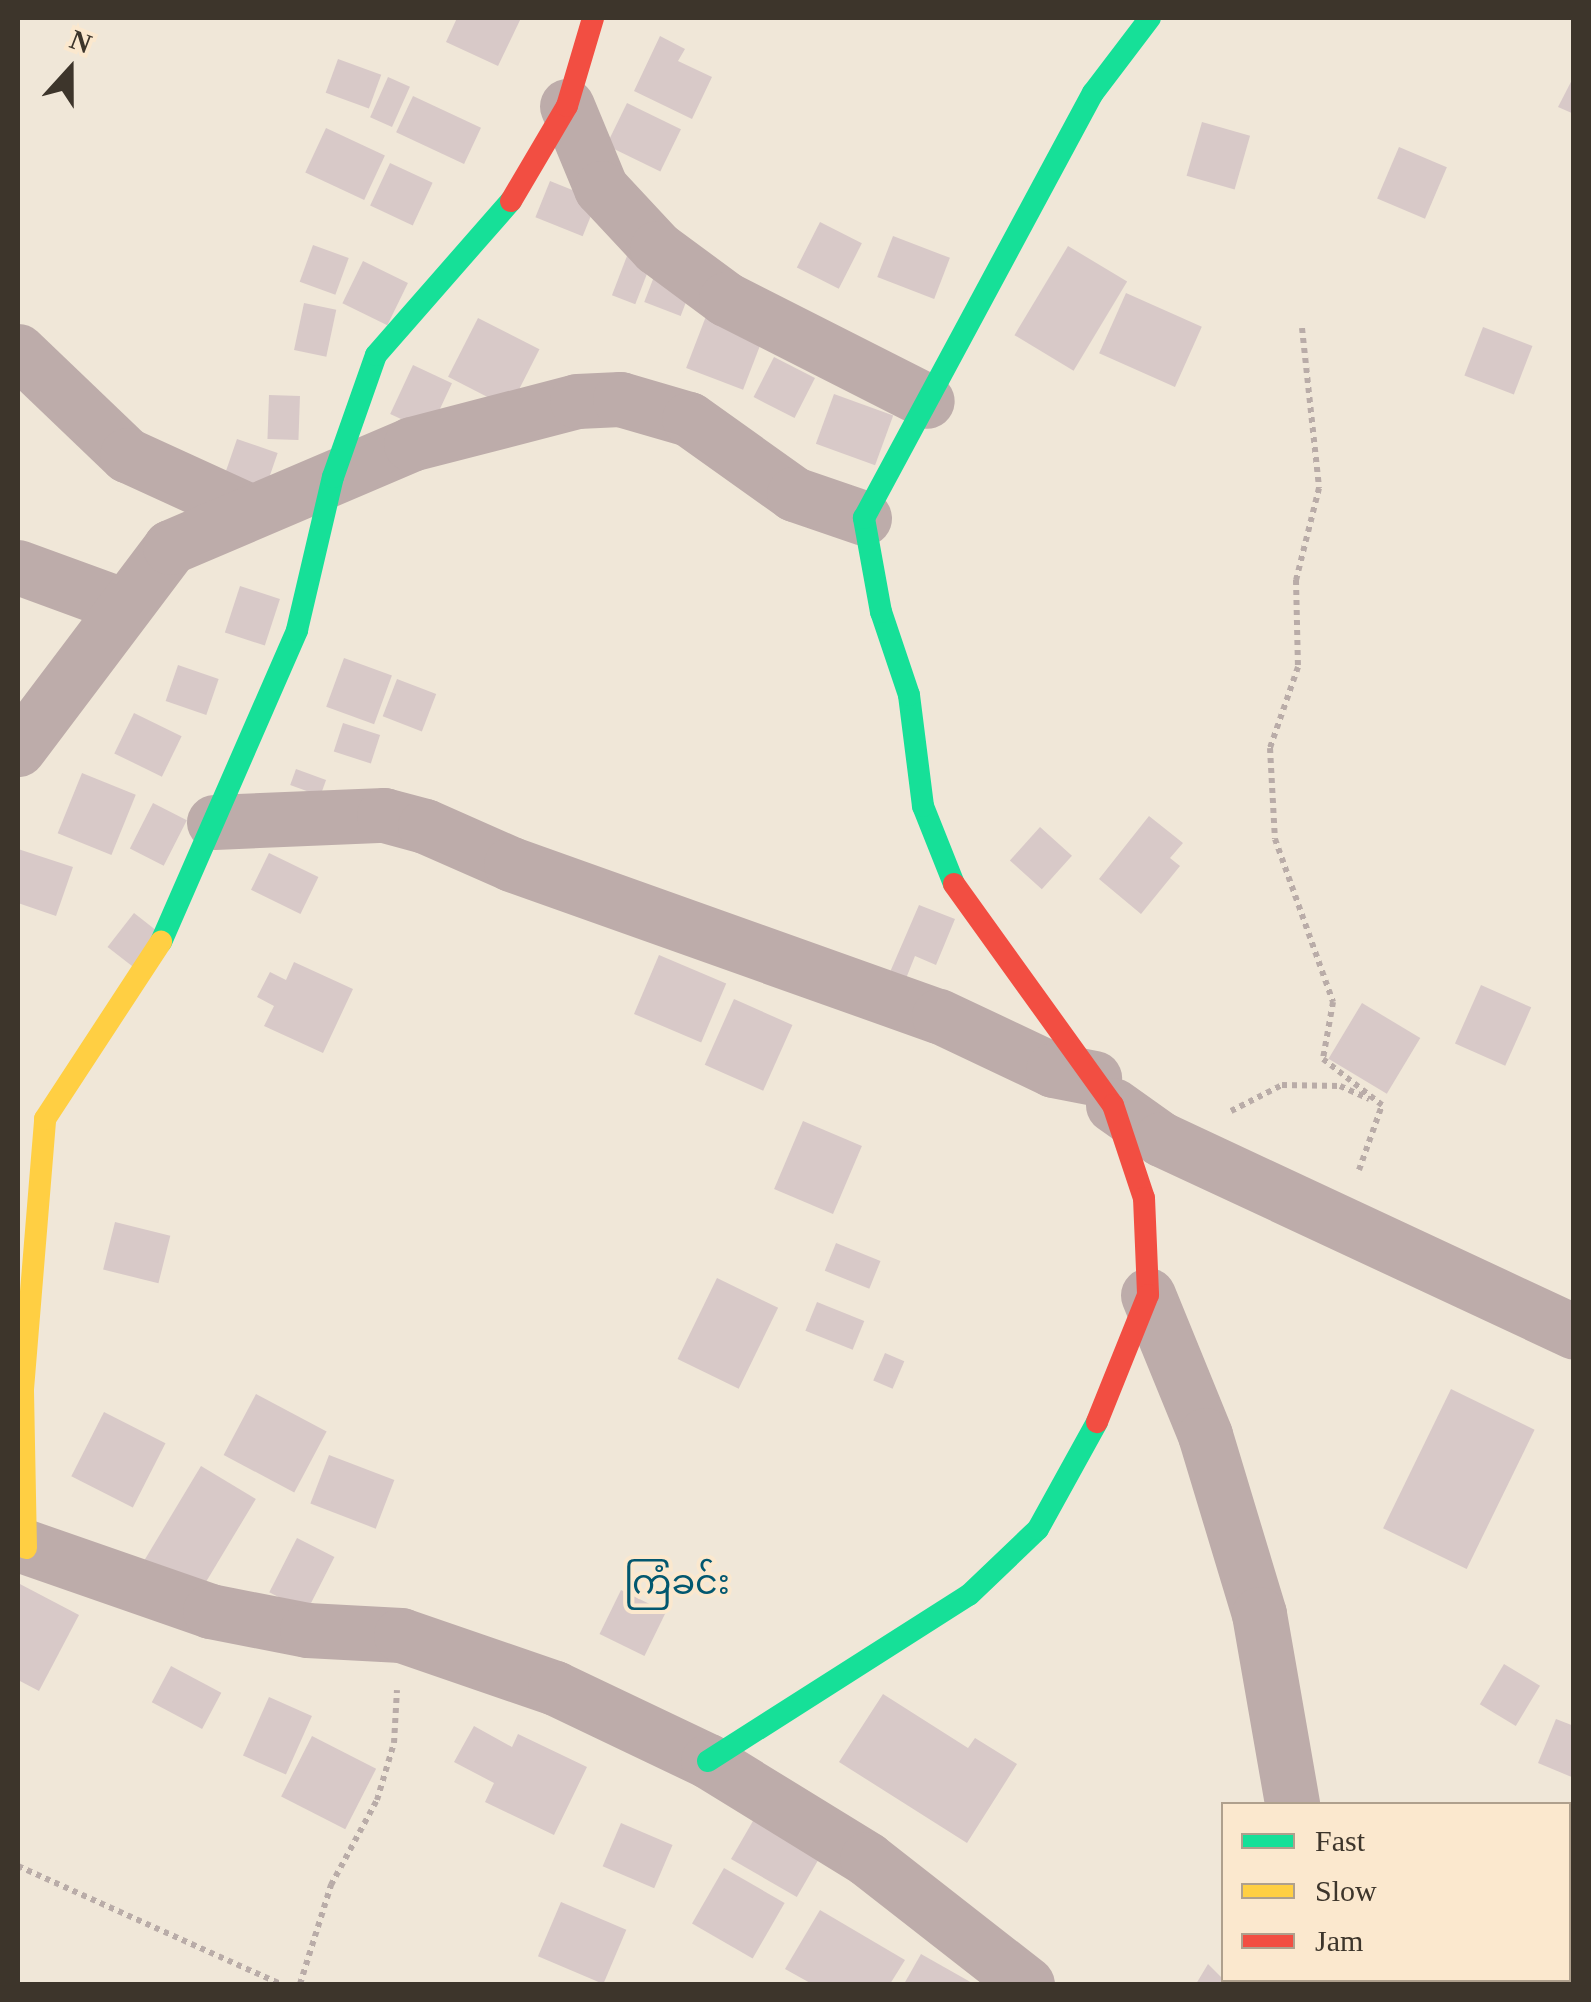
<!DOCTYPE html>
<meta charset="utf-8">
<style>
body{margin:0}
#map{position:relative;width:1591px;height:2002px;overflow:hidden;background:#f0e7d8;font-family:"Times New Roman","Noto Sans Myanmar",serif}
div>[style]{position:absolute}
[style*='--x']{left:calc(var(--x)*1px);top:calc(var(--y)*1px);width:calc(var(--w)*1px);rotate:calc(var(--a)*1deg)}
.building>*{inset:0;background:#d8c9c8;transform-origin:0 0}
.path>*{height:6px;margin-top:-3px;transform-origin:0;background:repeating-linear-gradient(90deg,#b9aca8 0 5px,transparent 0 10px)}
.street>*{height:55px;margin:-27.5px;padding:0 27.5px;transform-origin:27.5px;border-radius:27.5px;background:#bdacaa}
.fast>*{height:22px;margin:-11px;padding:0 11px;transform-origin:11px;border-radius:11px;background:#16e098}
.slow>*{height:22px;margin:-11px;padding:0 11px;transform-origin:11px;border-radius:11px;background:#ffcf43}
.jam>*{height:22px;margin:-11px;padding:0 11px;transform-origin:11px;border-radius:11px;background:#f24e42}
span{translate:-50% -50%;white-space:nowrap;text-align:center;line-height:1.15;-webkit-text-stroke:8px #fbe8ce;paint-order:stroke}
.quarter-label{font-size:35px;color:#02576f}
.frame{position:absolute;inset:0;border:20px solid #3d352b;pointer-events:none}
.legend{position:absolute;left:1221px;top:1802px;width:350px;height:180px;box-sizing:border-box;background:#fbe8ce;border:2px solid #afa08d;margin:0;padding:12px 18px;list-style:none;font-size:30px;color:#3d352b}
.legend li{display:flex;align-items:center;gap:20px;height:50px}
.legend b{width:50px;border:2px solid #afa08d}
.north{position:absolute;left:20px;top:20px;width:100px;height:100px;-webkit-text-stroke:8px #fbe8ce;paint-order:stroke;rotate:21deg;font-size:28px;font-weight:700;line-height:40px;text-align:center;color:#3d352b}
.north::after{content:'';display:block;margin:auto;width:35px;height:45px;background:#3d352b;clip-path:polygon(50% 0,100% 100%,50% 72%,0 100%)}
</style>
<div id="map">
<div class="building">
<div style="clip-path:polygon(457px 18px,521px 18px,498px 66px,446px 42px)"></div>
<div style="clip-path:polygon(660px 36px,685px 49px,678px 61px,712px 77px,692px 119px,634px 91px)"></div>
<div style="left:338px;top:59px;width:46px;height:36px;rotate:20deg"></div>
<div style="clip-path:polygon(1574px 76px,1574px 114px,1558px 107px)"></div>
<div style="left:388px;top:77px;width:24px;height:44px;rotate:24deg"></div>
<div style="left:413px;top:96px;width:75px;height:40px;rotate:25deg"></div>
<div style="left:627px;top:103px;width:60px;height:47px;rotate:26deg"></div>
<div style="left:1202px;top:122px;width:50px;height:56px;rotate:16deg"></div>
<div style="left:326px;top:128px;width:65px;height:49px;rotate:25deg"></div>
<div style="left:1399px;top:147px;width:52px;height:56px;rotate:23deg"></div>
<div style="left:390px;top:163px;width:47px;height:47px;rotate:25deg"></div>
<div style="left:550px;top:181px;width:51px;height:39px;rotate:22deg"></div>
<div style="left:820px;top:222px;width:47px;height:51px;rotate:27deg"></div>
<div style="left:893px;top:236px;width:61px;height:44px;rotate:21deg"></div>
<div style="left:313px;top:245px;width:38px;height:39px;rotate:20deg"></div>
<div style="left:1068px;top:246px;width:69px;height:104px;rotate:31deg"></div>
<div style="left:627px;top:256px;width:25px;height:42px;rotate:21deg"></div>
<div style="left:363px;top:261px;width:50px;height:47px;rotate:26deg"></div>
<div style="left:655px;top:274px;width:39px;height:30px;rotate:21deg"></div>
<div style="left:1126px;top:293px;width:83px;height:66px;rotate:24deg"></div>
<div style="left:304px;top:303px;width:33px;height:48px;rotate:12deg"></div>
<div style="left:708px;top:311px;width:61px;height:61px;rotate:21deg"></div>
<div style="left:478px;top:318px;width:69px;height:66px;rotate:27deg"></div>
<div style="left:1483px;top:327px;width:53px;height:52px;rotate:21deg"></div>
<div style="left:774px;top:357px;width:46px;height:45px;rotate:27deg"></div>
<div style="left:413px;top:365px;width:43px;height:54px;rotate:25deg"></div>
<div style="left:834px;top:394px;width:63px;height:53px;rotate:20deg"></div>
<div style="left:269px;top:395px;width:31px;height:44px;rotate:2deg"></div>
<div style="left:237px;top:439px;width:43px;height:49px;rotate:19deg"></div>
<div style="left:240px;top:586px;width:42px;height:49px;rotate:18deg"></div>
<div style="left:344px;top:658px;width:51px;height:52px;rotate:20deg"></div>
<div style="left:178px;top:665px;width:43px;height:38px;rotate:19deg"></div>
<div style="left:397px;top:679px;width:42px;height:40px;rotate:21deg"></div>
<div style="left:134px;top:713px;width:53px;height:45px;rotate:26deg"></div>
<div style="left:343px;top:723px;width:39px;height:30px;rotate:18deg"></div>
<div style="left:296px;top:769px;width:32px;height:17px;rotate:20deg"></div>
<div style="left:82px;top:773px;width:58px;height:65px;rotate:22deg"></div>
<div style="left:153px;top:803px;width:38px;height:51px;rotate:27deg"></div>
<div style="clip-path:polygon(1149px 816px,1183px 843px,1170px 858px,1180px 866px,1141px 914px,1099px 879px)"></div>
<div style="left:1040px;top:827px;width:43px;height:45px;rotate:42deg"></div>
<div style="clip-path:polygon(18px 849px,73px 867px,56px 916px,18px 903px)"></div>
<div style="left:269px;top:853px;width:55px;height:41px;rotate:26deg"></div>
<div style="clip-path:polygon(919px 905px,955px 919px,936px 965px,915px 956px,903px 986px,887px 979px)"></div>
<div style="left:134px;top:913px;width:36px;height:43px;rotate:38deg"></div>
<div style="left:659px;top:955px;width:73px;height:64px;rotate:23deg"></div>
<div style="clip-path:polygon(294px 962px,353px 989px,323px 1053px,264px 1026px,274px 1006px,257px 997px,270px 972px,286px 980px)"></div>
<div style="left:1481px;top:985px;width:55px;height:64px;rotate:24deg"></div>
<div style="left:734px;top:999px;width:64px;height:72px;rotate:24deg"></div>
<div style="left:1362px;top:1003px;width:68px;height:65px;rotate:31deg"></div>
<div style="left:803px;top:1121px;width:64px;height:74px;rotate:23deg"></div>
<div style="left:115px;top:1222px;width:57px;height:49px;rotate:14deg"></div>
<div style="left:836px;top:1243px;width:48px;height:30px;rotate:22deg"></div>
<div style="left:717px;top:1278px;width:68px;height:90px;rotate:26deg"></div>
<div style="left:817px;top:1302px;width:51px;height:31px;rotate:22deg"></div>
<div style="left:885px;top:1353px;width:21px;height:30px;rotate:23deg"></div>
<div style="left:1451px;top:1389px;width:93px;height:155px;rotate:26deg"></div>
<div style="left:256px;top:1394px;width:80px;height:69px;rotate:28deg"></div>
<div style="left:104px;top:1412px;width:69px;height:72px;rotate:27deg"></div>
<div style="left:329px;top:1455px;width:70px;height:52px;rotate:21deg"></div>
<div style="left:201px;top:1466px;width:64px;height:111px;rotate:31deg"></div>
<div style="left:297px;top:1538px;width:42px;height:61px;rotate:27deg"></div>
<div style="clip-path:polygon(18px 1583px,79px 1615px,39px 1691px,18px 1680px)"></div>
<div style="left:621px;top:1590px;width:50px;height:49px;rotate:26deg"></div>
<div style="left:1504px;top:1664px;width:42px;height:47px;rotate:31deg"></div>
<div style="left:171px;top:1666px;width:57px;height:41px;rotate:28deg"></div>
<div style="clip-path:polygon(883px 1694px,968px 1748px,975px 1738px,1017px 1764px,967px 1843px,839px 1762px)"></div>
<div style="left:269px;top:1697px;width:47px;height:64px;rotate:24deg"></div>
<div style="clip-path:polygon(1556px 1719px,1574px 1726px,1574px 1778px,1538px 1763px)"></div>
<div style="clip-path:polygon(474px 1726px,512px 1747px,518px 1734px,587px 1767px,554px 1835px,485px 1802px,494px 1783px,454px 1762px)"></div>
<div style="left:312px;top:1736px;width:72px;height:68px;rotate:27deg"></div>
<div style="left:757px;top:1814px;width:76px;height:52px;rotate:30deg"></div>
<div style="left:621px;top:1823px;width:56px;height:47px;rotate:23deg"></div>
<div style="left:724px;top:1868px;width:70px;height:64px;rotate:30deg"></div>
<div style="left:1568px;top:1898px;width:6px;height:81px;rotate:18deg"></div>
<div style="left:561px;top:1902px;width:71px;height:59px;rotate:23deg"></div>
<div style="clip-path:polygon(820px 1910px,905px 1960px,890px 1984px,812px 1984px,785px 1969px)"></div>
<div style="clip-path:polygon(921px 1954px,974px 1984px,904px 1984px)"></div>
<div style="clip-path:polygon(1208px 1964px,1224px 1980px,1244px 1984px,1196px 1984px)"></div>
</div>
<div class="path">
<div style="--x:1302;--y:328;--w:161;--a:83.9"></div>
<div style="--x:1319;--y:488;--w:95;--a:104"></div>
<div style="--x:1296;--y:580;--w:87;--a:88.7"></div>
<div style="--x:1298;--y:667;--w:86;--a:109.1"></div>
<div style="--x:1270;--y:748;--w:91;--a:86.9"></div>
<div style="--x:1275;--y:839;--w:173;--a:70.4"></div>
<div style="--x:1333;--y:1002;--w:58;--a:100"></div>
<div style="--x:1323;--y:1059;--w:75;--a:37.9"></div>
<div style="--x:1231;--y:1111;--w:57;--a:-27"></div>
<div style="--x:1282;--y:1085;--w:58;--a:1"></div>
<div style="--x:1340;--y:1086;--w:32;--a:24"></div>
<div style="--x:1359;--y:1170;--w:69;--a:-70.5"></div>
<div style="--x:18;--y:1866;--w:288;--a:24.2"></div>
<div style="--x:300;--y:1984;--w:104;--a:-72.6"></div>
<div style="--x:331;--y:1885;--w:97;--a:-61.6"></div>
<div style="--x:377;--y:1800;--w:59;--a:-73.4"></div>
<div style="--x:394;--y:1743;--w:53;--a:-86.8"></div>
</div>
<div class="street">
<div style="--x:567;--y:106;--w:89;--a:67.5"></div>
<div style="--x:601;--y:188;--w:82;--a:47"></div>
<div style="--x:657;--y:248;--w:86;--a:36.5"></div>
<div style="--x:726;--y:299;--w:225;--a:26.9"></div>
<div style="--x:18;--y:351;--w:151;--a:43.7"></div>
<div style="--x:127;--y:455;--w:130;--a:24.6"></div>
<div style="--x:18;--y:567;--w:111;--a:20.1"></div>
<div style="--x:18;--y:749;--w:253;--a:-53"></div>
<div style="--x:170;--y:547;--w:262;--a:-23.1"></div>
<div style="--x:411;--y:444;--w:171;--a:-14.5"></div>
<div style="--x:577;--y:401;--w:43;--a:-2.7"></div>
<div style="--x:620;--y:399;--w:72;--a:16.2"></div>
<div style="--x:689;--y:419;--w:129;--a:35.5"></div>
<div style="--x:794;--y:494;--w:74;--a:18.9"></div>
<div style="--x:214;--y:822;--w:170;--a:-2.4"></div>
<div style="--x:384;--y:815;--w:42;--a:15"></div>
<div style="--x:425;--y:826;--w:94;--a:23.8"></div>
<div style="--x:511;--y:864;--w:454;--a:19.6"></div>
<div style="--x:939;--y:1016;--w:126;--a:25.3"></div>
<div style="--x:1053;--y:1070;--w:42;--a:11"></div>
<div style="--x:1113;--y:1105;--w:59;--a:35.3"></div>
<div style="--x:1161;--y:1139;--w:456;--a:25"></div>
<div style="--x:1148;--y:1295;--w:151;--a:67.8"></div>
<div style="--x:1205;--y:1435;--w:187;--a:73.2"></div>
<div style="--x:1259;--y:1614;--w:193;--a:80.1"></div>
<div style="--x:18;--y:1544;--w:203;--a:19.2"></div>
<div style="--x:210;--y:1611;--w:99;--a:11.1"></div>
<div style="--x:307;--y:1630;--w:94;--a:3"></div>
<div style="--x:401;--y:1635;--w:163;--a:19"></div>
<div style="--x:555;--y:1688;--w:170;--a:25.5"></div>
<div style="--x:708;--y:1761;--w:187;--a:31.6"></div>
<div style="--x:867;--y:1859;--w:203;--a:38"></div>
<div style="--x:1407;--y:1980;--w:8;--a:30"></div>
</div>
<div class="fast">
<div style="--x:954;--y:884;--w:84;--a:-111.7"></div>
<div style="--x:923;--y:806;--w:112;--a:-97.2"></div>
<div style="--x:909;--y:695;--w:88;--a:-108.6"></div>
<div style="--x:881;--y:612;--w:96;--a:-100.3"></div>
<div style="--x:864;--y:518;--w:483;--a:-61.7"></div>
<div style="--x:1093;--y:93;--w:94;--a:-52.8"></div>
<div style="--x:161;--y:942;--w:340;--a:-66.4"></div>
<div style="--x:297;--y:630;--w:157;--a:-76.8"></div>
<div style="--x:333;--y:477;--w:129;--a:-70.6"></div>
<div style="--x:376;--y:355;--w:205;--a:-48.8"></div>
<div style="--x:708;--y:1761;--w:309;--a:-32.5"></div>
<div style="--x:969;--y:1595;--w:95;--a:-43.7"></div>
<div style="--x:1038;--y:1529;--w:122;--a:-61.1"></div>
</div>
<div class="slow">
<div style="--x:26;--y:1548;--w:159;--a:-91.1"></div>
<div style="--x:23;--y:1389;--w:271;--a:-85.3"></div>
<div style="--x:45;--y:1119;--w:212;--a:-56.8"></div>
</div>
<div class="jam">
<div style="--x:511;--y:201;--w:110;--a:-59.5"></div>
<div style="--x:567;--y:106;--w:92;--a:-73.5"></div>
<div style="--x:954;--y:884;--w:272;--a:54.3"></div>
<div style="--x:1113;--y:1105;--w:98;--a:71.6"></div>
<div style="--x:1144;--y:1198;--w:97;--a:87.6"></div>
<div style="--x:1148;--y:1295;--w:137;--a:111.9"></div>
</div>
<div class="quarter-label">
<span style="left:677px;top:1583px">ကြံခင်း</span>
</div>
<div class="frame"></div>
<ul class="legend">
<li><b style="height:12px;background:#16e098"></b>Fast</li>
<li><b style="height:12px;background:#ffcf43"></b>Slow</li>
<li><b style="height:12px;background:#f24e42"></b>Jam</li>
</ul>
<div class="north">N</div>
</div>
